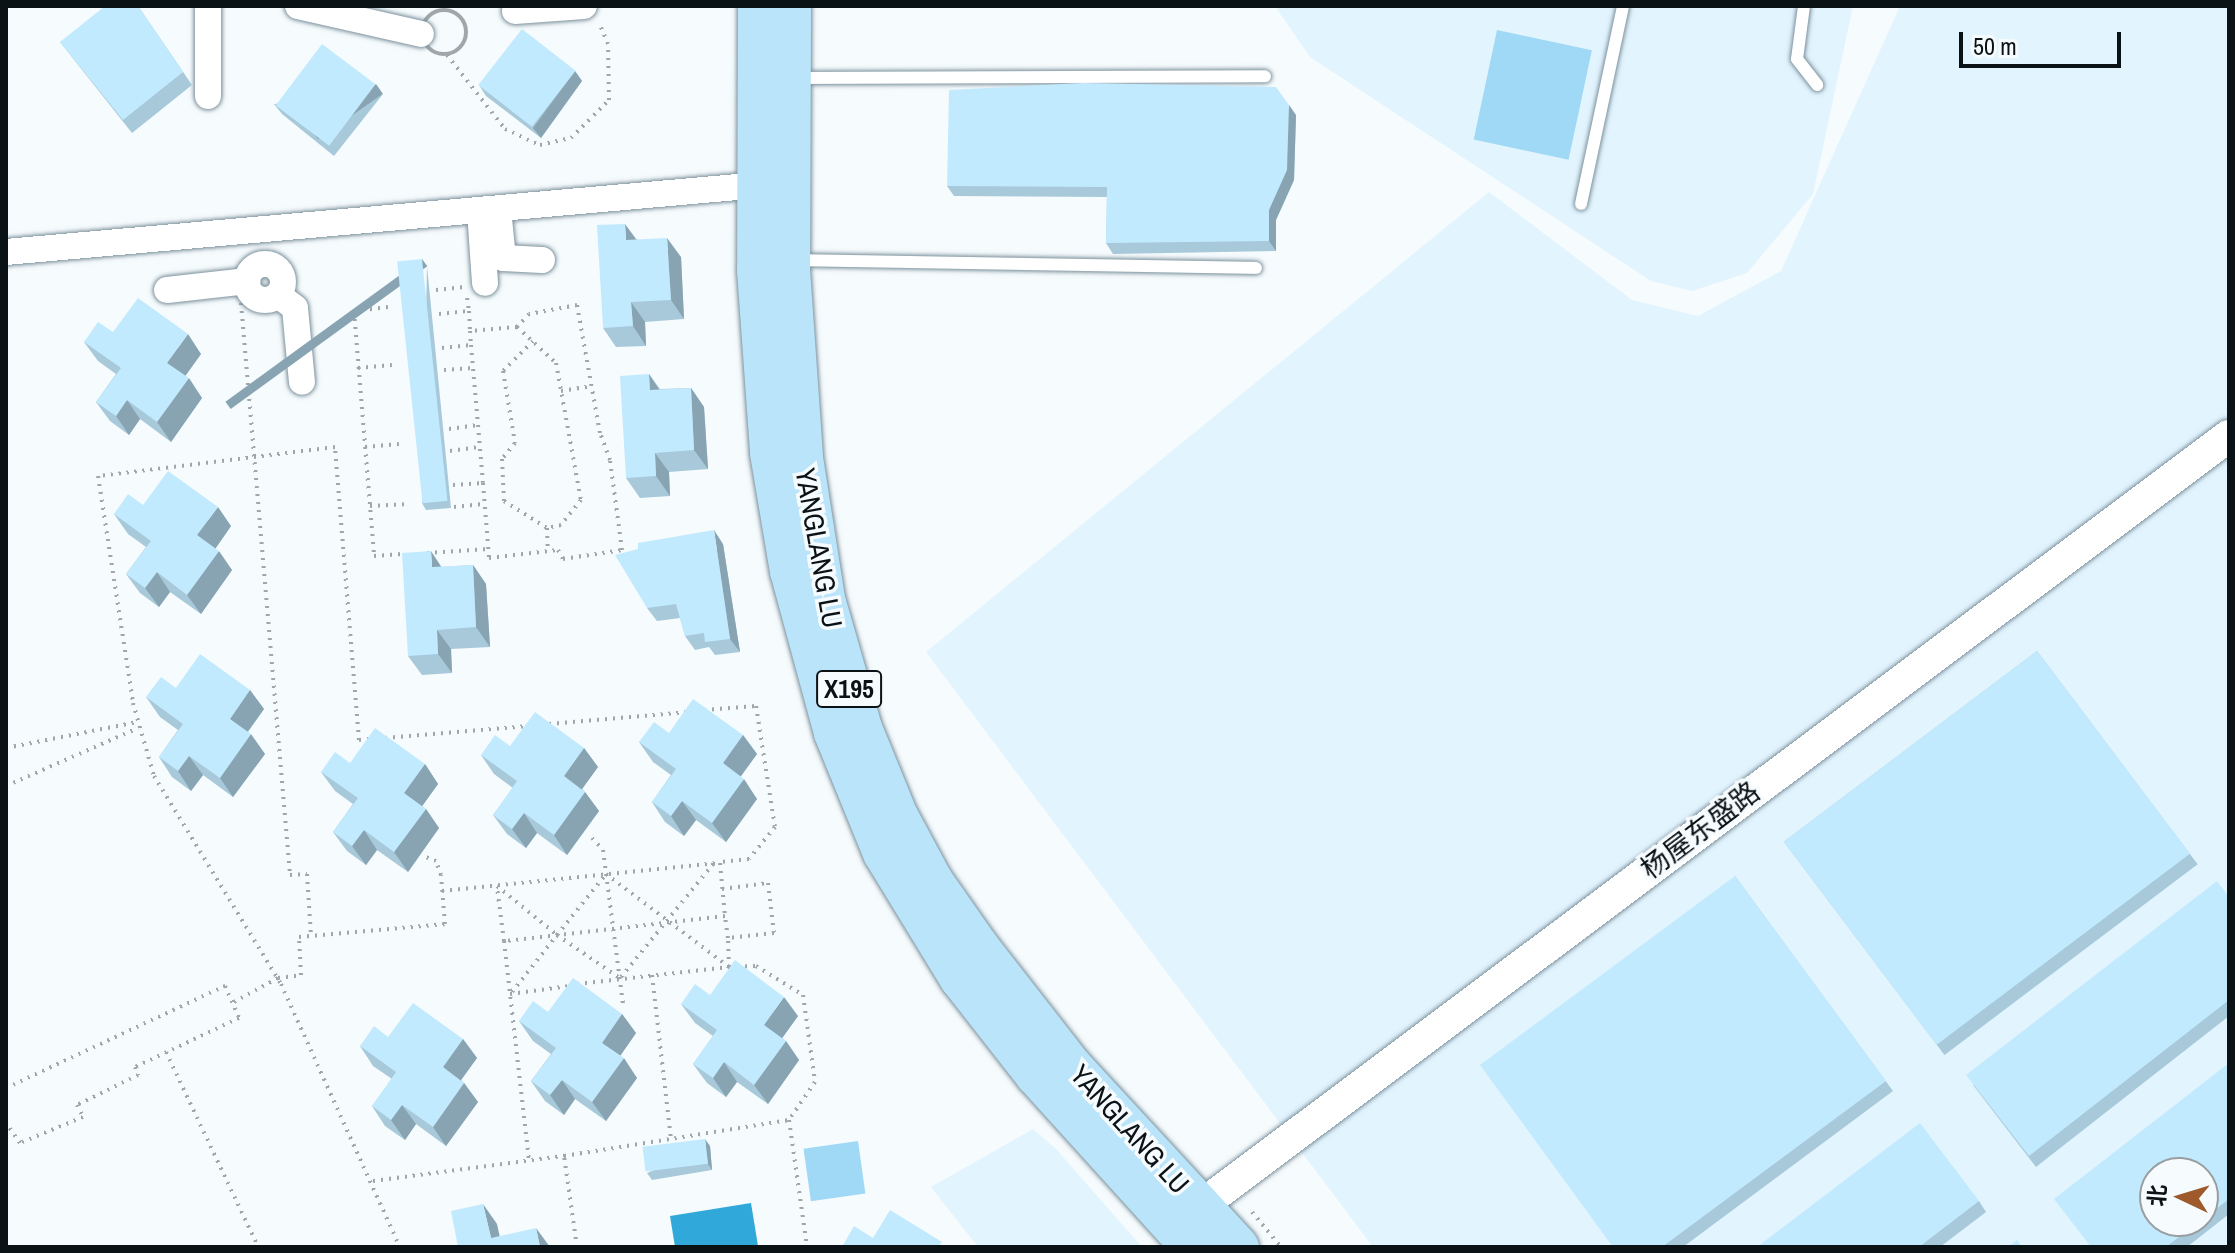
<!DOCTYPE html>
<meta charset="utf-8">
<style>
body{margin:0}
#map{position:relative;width:2235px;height:1253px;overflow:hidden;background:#f6fbfd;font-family:"Archivo Narrow","Noto Sans SC",sans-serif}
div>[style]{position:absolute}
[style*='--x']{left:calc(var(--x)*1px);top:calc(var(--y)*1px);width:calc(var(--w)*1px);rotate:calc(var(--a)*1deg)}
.built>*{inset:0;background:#e2f4fe}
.green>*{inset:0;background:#9fd9f6;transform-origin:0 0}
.water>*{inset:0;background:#30a9da}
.path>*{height:4px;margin-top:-2px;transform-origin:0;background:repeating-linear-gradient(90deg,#a0a6a9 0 2px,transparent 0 8px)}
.path>.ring{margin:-2px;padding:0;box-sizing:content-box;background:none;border:4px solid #a0a6a9;border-radius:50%}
.roads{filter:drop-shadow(0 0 2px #7c919d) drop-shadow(0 0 2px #7c919d)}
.service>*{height:12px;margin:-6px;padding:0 6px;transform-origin:6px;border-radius:6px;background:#fff}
.minor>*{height:26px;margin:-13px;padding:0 13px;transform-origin:13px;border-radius:13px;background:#fff}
.minor>.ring{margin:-13px;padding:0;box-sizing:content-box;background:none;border:26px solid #fff;border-radius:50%}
.tertiary>*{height:32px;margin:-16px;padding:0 16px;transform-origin:16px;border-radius:16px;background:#fff}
.primary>*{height:40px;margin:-20px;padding:0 20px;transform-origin:20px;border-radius:20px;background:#bae4f9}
.wall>*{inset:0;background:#a7c9da;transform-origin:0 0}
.shaded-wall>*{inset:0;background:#88a4b2;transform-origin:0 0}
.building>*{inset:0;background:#c2eafe;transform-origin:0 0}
span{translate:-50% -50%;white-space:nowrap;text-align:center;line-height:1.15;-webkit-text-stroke:7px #f6fbfd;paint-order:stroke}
.shield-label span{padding:2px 6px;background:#f6fbfd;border:2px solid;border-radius:6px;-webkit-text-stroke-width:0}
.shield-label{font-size:26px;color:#0a1216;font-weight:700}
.street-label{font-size:28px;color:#0a1216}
.frame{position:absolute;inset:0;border:8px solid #0a1216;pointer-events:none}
.north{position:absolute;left:2139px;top:1157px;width:80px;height:80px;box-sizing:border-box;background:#f6fbfd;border:2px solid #989ea1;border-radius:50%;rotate:274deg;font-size:22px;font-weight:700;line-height:32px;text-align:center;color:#0a1216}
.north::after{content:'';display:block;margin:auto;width:28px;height:36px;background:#9e592d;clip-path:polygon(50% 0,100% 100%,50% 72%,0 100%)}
.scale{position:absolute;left:1959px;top:32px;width:162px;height:36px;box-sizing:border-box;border:4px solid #0a1216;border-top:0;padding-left:10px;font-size:24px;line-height:28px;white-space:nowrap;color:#0a1216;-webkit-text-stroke:6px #f6fbfd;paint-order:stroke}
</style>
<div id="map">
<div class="built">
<div style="clip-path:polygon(1275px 6px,1853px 6px,1813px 194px,1747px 273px,1692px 291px,1651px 281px,1310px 57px)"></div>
<div style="clip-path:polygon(evenodd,1900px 6px,2229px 6px,2229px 1247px,1373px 1247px,926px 652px,1489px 192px,1632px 300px,1698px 316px,1781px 271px,1900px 6px,2155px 1173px,2203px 1173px,2203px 1221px,2155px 1221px,2155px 1173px)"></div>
<div style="clip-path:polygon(1033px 1129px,1056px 1149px,1142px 1247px,978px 1247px,931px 1187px)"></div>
</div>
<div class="green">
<div style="left:1497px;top:30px;width:97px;height:112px;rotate:12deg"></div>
<div style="left:858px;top:1141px;width:53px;height:55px;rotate:82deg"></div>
</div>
<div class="water">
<div style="clip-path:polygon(751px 1203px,758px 1246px,675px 1247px,670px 1216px)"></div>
</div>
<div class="path">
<div class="ring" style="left:422px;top:10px;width:40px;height:40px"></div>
<div style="--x:447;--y:55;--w:94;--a:51.9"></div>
<div style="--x:505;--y:129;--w:38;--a:25"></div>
<div style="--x:540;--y:145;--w:32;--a:-13"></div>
<div style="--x:571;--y:138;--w:54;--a:-45"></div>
<div style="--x:609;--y:100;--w:56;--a:-91"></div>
<div style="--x:608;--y:44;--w:23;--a:-113"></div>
<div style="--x:436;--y:290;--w:29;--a:-6"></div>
<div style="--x:467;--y:298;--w:13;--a:81"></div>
<div style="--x:469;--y:311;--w:20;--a:87"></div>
<div style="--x:470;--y:331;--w:14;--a:86"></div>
<div style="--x:471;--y:345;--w:80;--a:85"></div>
<div style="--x:478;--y:425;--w:58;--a:85.1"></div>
<div style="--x:483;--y:483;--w:75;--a:85.4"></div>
<div style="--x:489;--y:558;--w:69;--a:-6.6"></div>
<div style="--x:558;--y:550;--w:10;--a:61"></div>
<div style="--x:563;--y:559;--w:60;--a:-8.7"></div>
<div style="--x:622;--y:550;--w:91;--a:-97.6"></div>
<div style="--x:610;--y:460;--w:29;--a:-110"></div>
<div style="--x:600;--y:433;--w:130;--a:-100.2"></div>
<div style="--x:577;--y:305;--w:49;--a:169.4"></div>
<div style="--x:529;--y:314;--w:18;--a:133"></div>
<div style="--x:517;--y:327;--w:47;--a:175.1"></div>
<div style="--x:241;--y:303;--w:574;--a:85.1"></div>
<div style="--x:290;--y:875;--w:17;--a:-3"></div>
<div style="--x:307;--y:874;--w:62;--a:86.3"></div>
<div style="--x:388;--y:307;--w:34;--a:173"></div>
<div style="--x:354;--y:311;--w:246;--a:85.3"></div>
<div style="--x:374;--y:556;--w:32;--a:-4"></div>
<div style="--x:439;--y:314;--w:30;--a:-6"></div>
<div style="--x:517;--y:327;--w:53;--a:42.7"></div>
<div style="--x:556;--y:363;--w:139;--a:79.7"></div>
<div style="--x:581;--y:500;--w:32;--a:129"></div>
<div style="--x:561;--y:525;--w:14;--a:168"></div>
<div style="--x:547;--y:528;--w:23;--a:88"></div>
<div style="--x:533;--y:341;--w:42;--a:135"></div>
<div style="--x:503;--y:371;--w:73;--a:80.5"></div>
<div style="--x:515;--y:443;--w:21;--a:129"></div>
<div style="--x:502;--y:459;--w:42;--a:87.3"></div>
<div style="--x:504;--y:501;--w:51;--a:32.1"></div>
<div style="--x:442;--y:348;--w:29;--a:-6"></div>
<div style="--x:358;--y:368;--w:34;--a:-5"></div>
<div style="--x:444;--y:370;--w:29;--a:-4"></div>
<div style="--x:561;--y:391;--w:30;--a:-9"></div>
<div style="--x:449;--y:429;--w:29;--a:-8"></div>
<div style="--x:365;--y:447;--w:34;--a:-5"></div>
<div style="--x:450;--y:451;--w:29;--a:-8"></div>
<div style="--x:453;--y:485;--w:30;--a:-4"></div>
<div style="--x:370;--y:506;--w:34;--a:-3"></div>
<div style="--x:454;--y:507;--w:31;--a:-6"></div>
<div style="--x:427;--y:553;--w:61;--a:-3.8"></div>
<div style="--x:704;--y:710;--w:52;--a:-4.4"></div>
<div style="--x:756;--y:706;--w:122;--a:81.1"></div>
<div style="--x:775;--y:827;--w:41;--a:129.1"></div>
<div style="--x:749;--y:859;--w:30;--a:174"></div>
<div style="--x:549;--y:724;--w:140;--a:-4.9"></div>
<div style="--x:385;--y:738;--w:144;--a:-4.8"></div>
<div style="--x:369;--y:739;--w:10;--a:174"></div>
<div style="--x:359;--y:740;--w:294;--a:-94.7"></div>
<div style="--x:335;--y:447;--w:239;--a:173"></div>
<div style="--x:98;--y:476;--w:230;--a:81.2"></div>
<div style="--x:133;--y:703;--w:76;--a:74"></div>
<div style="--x:154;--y:776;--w:244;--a:58.6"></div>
<div style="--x:281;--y:984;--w:289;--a:65.7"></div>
<div style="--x:6;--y:748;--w:134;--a:-11.2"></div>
<div style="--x:6;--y:786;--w:144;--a:-23.7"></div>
<div style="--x:592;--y:838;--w:16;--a:47"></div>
<div style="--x:603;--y:850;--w:155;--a:82.6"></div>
<div style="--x:497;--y:886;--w:77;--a:39.2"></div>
<div style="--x:557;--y:935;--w:78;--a:-51.2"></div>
<div style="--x:606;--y:874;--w:154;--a:37.1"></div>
<div style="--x:729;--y:967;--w:27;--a:-2"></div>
<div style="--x:756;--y:966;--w:55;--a:31.7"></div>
<div style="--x:803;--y:995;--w:88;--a:82.1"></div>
<div style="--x:815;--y:1082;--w:46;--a:124.4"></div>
<div style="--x:789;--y:1120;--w:128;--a:81.9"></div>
<div style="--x:722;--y:889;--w:46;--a:-7.4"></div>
<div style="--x:768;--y:883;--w:50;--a:83.2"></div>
<div style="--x:774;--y:933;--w:46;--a:173.8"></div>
<div style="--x:728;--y:938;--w:22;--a:-98"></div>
<div style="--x:442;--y:891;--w:279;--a:-5.8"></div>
<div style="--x:720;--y:863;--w:53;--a:84.6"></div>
<div style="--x:725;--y:916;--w:222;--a:173.5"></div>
<div style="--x:504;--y:941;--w:54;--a:-97.4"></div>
<div style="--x:504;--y:941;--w:221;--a:83.5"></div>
<div style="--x:652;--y:975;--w:165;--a:83.4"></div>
<div style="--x:621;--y:977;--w:147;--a:-50.8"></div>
<div style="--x:577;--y:984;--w:153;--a:-6.4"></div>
<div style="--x:729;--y:967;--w:29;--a:-92"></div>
<div style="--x:512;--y:992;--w:73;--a:-51.7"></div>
<div style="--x:557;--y:935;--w:74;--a:34.5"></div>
<div style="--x:510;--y:994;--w:60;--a:-7.7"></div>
<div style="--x:234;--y:1002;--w:50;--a:-28.6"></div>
<div style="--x:278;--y:978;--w:23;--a:-7"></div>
<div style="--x:301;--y:975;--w:38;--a:-93"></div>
<div style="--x:299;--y:937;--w:147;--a:-5.1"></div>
<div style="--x:445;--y:924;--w:49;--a:-94.7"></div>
<div style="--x:441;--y:875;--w:15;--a:-110"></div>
<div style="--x:436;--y:861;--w:14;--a:-159"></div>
<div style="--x:166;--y:1052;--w:216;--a:64.7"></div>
<div style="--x:6;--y:1088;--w:242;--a:-25"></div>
<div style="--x:225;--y:986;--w:35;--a:66"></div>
<div style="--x:239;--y:1018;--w:115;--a:154.8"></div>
<div style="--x:135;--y:1067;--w:9;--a:69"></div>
<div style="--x:138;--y:1075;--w:68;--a:153.8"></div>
<div style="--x:77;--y:1105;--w:13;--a:63"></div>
<div style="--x:83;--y:1117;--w:68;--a:157.6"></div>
<div style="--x:20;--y:1143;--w:24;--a:-125"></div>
<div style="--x:373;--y:1181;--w:193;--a:-7.5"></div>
<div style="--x:1252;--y:1212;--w:45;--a:50.4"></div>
<div style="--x:577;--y:1247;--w:92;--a:-98.1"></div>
<div style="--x:564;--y:1156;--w:228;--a:-9.1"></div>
</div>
<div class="roads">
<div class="service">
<div style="--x:1804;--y:6;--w:53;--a:97.5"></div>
<div style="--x:1797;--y:59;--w:33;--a:52"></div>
<div style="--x:797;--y:78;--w:468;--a:-0.2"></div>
<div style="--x:1581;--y:204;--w:202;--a:-78"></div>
<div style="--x:797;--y:260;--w:459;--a:1"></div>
</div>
<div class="minor">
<div style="--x:298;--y:6;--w:126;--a:12.8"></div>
<div style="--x:515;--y:11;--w:69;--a:-4.1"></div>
<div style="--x:208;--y:96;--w:90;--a:-90"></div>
<div style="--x:498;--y:209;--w:49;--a:84.2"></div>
<div style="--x:503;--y:258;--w:39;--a:3"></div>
<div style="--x:480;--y:211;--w:72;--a:86"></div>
<div style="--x:6;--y:252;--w:768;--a:-5.08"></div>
<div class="ring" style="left:247px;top:264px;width:10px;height:10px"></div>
<div style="--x:167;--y:290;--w:81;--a:-6.4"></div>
<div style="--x:278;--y:295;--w:21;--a:37"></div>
<div style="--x:295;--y:308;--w:74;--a:84.6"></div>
</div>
<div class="tertiary">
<div style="--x:1182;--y:1220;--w:1308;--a:-36.83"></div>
</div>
<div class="primary">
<div style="--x:758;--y:6;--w:264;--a:90.2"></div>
<div style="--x:757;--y:270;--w:183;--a:85.9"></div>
<div style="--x:770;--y:453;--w:120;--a:80.4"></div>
<div style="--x:790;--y:571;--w:168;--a:74.8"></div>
<div style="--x:834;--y:733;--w:130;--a:67.8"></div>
<div style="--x:883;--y:853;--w:148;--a:58.6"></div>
<div style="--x:960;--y:979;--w:123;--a:51.9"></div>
<div style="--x:1036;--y:1076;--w:231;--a:47.8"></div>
<div style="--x:791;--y:6;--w:264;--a:90.2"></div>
<div style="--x:790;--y:270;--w:188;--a:86"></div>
<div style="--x:803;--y:458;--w:143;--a:81.1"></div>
<div style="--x:825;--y:599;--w:134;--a:74"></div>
<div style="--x:862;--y:728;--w:95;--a:67.8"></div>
<div style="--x:898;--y:816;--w:74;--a:61.7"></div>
<div style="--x:933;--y:881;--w:82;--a:55"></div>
<div style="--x:980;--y:948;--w:150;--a:52.1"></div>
<div style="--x:1072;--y:1066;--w:246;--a:47.3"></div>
</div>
</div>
<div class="wall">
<div style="clip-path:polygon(138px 6px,192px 85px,132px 133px,60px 42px)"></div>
<div style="clip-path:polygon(575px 71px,582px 81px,541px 138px,486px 96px,479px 85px)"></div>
<div style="clip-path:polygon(383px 94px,334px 156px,282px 114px,274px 104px)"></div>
<div style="clip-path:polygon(1296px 115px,1294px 180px,1276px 220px,1276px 251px,1113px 254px,1106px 243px,1107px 197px,954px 196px,947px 186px)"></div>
<div style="clip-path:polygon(636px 239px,681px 257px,684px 319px,645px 322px,646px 346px,616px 347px,603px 328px)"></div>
<div style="clip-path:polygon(427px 266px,451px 508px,426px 510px,422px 503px)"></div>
<div style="clip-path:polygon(113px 332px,201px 354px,185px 376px,202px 398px,171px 442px,140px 419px,129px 435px,110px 421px,96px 402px,116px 374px,98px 361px,84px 342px)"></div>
<div style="clip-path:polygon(649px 374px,660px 389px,691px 388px,704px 407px,708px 469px,669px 472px,670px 496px,640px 498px,626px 478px)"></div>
<div style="clip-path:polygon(143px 505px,231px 526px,215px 549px,232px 570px,201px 614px,170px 592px,159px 607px,140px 593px,126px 574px,146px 547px,128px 534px,114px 514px)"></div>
<div style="clip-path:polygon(723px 544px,740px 652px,715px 655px,709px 647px,695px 650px,685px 636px,680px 618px,657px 621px,647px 608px)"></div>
<div style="clip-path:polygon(473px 565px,486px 584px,490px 647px,451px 649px,452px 673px,422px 675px,408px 656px,442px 567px)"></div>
<div style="left:2037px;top:651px;width:267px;height:317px;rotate:53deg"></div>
<div style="clip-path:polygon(176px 688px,250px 690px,264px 709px,248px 732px,265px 754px,233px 797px,203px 775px,191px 791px,172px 777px,159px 757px,178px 730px,160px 717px,146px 697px)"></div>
<div style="clip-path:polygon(669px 733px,743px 735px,757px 754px,740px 777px,757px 799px,726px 842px,696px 820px,684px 836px,665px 822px,652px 802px,671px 775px,653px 762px,639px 742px)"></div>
<div style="clip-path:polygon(510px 746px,584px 748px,598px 767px,582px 789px,585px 792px,599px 811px,567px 855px,537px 833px,526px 848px,507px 834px,493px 815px,513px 788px,494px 774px,481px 755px)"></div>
<div style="clip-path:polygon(350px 763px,425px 764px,438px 784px,422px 806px,426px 809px,439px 828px,408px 872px,377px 850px,366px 865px,347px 851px,333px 832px,353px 804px,335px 791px,321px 772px)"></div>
<div style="clip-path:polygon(1735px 876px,1893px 1091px,1683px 1247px,1613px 1247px)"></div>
<div style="clip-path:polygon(2229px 897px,2229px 1016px,2036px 1167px,1973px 1085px)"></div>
<div style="clip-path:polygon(710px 995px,798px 1016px,782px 1038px,786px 1041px,799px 1060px,768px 1104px,737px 1082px,726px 1097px,707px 1083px,693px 1064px,713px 1036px,695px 1023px,681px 1004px)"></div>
<div style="clip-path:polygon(548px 1012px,622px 1014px,636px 1033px,620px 1056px,637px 1078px,606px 1121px,575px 1099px,564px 1115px,545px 1101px,531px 1081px,551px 1054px,533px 1041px,519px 1021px)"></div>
<div style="clip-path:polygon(388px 1037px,463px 1039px,477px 1058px,461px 1080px,464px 1083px,478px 1102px,446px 1146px,416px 1124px,405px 1140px,385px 1126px,372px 1106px,392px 1079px,373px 1066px,360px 1046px)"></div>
<div style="clip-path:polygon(evenodd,2229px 1063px,2229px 1214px,2187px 1247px,2090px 1247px,2229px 1063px,2203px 1173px,2203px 1221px,2155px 1221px,2203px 1173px)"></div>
<div style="clip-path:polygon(710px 1146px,712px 1170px,652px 1180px,647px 1173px)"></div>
<div style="clip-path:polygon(1979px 1201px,1986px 1212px,1940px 1247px,1757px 1247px)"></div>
</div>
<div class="shaded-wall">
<div style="clip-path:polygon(575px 71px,582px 81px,541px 138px,533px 128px)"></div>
<div style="left:376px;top:84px;width:12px;height:79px;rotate:55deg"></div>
<div style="clip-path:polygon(1289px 105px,1296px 115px,1294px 180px,1276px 220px,1276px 251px,1269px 241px,1269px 210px)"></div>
<div style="clip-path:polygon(625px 224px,639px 243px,626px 240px)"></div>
<div style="clip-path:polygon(667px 238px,681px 257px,684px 319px,671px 300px)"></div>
<div style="left:422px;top:259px;width:9px;height:243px;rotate:54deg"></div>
<div style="clip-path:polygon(631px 302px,645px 322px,646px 346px,633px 326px)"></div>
<div style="clip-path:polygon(188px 334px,201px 354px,181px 382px,167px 363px)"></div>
<div style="clip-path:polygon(649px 374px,662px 394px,650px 390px)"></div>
<div style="clip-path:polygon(189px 378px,202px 398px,171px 442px,157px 422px)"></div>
<div style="clip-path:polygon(691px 388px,704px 407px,708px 469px,694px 450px)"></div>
<div style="clip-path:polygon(127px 400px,140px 419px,129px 435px,116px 416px)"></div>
<div style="clip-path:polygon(655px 453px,669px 472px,670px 496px,656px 476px)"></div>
<div style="clip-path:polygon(218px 507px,231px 526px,211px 555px,197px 535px)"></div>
<div style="clip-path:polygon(714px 530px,723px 544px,740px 652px,730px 639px)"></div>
<div style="clip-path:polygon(219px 551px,232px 570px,201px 614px,187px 595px)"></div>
<div style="clip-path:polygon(431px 551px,444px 571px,432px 567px)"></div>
<div style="clip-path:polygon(473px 565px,486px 584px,490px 647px,476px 627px)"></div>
<div style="clip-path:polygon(157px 572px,170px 592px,159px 607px,145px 588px)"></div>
<div style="clip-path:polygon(437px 630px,451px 649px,452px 673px,438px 654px)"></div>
<div style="clip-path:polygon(250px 690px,264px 709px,243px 738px,230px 719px)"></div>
<div style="clip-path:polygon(251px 734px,265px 754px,233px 797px,220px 778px)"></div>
<div style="clip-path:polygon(743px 735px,757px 754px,736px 783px,723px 763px)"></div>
<div style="clip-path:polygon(584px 748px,598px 767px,577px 796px,564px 776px)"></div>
<div style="clip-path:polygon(189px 756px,203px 775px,191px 791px,178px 771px)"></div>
<div style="clip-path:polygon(425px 764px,438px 784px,418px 812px,404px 793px)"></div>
<div style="clip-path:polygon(744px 779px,757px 799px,726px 842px,712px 823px)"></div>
<div style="clip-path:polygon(585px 792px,599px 811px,567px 855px,554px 835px)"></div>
<div style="clip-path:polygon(682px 801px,696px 820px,684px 836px,671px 816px)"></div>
<div style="clip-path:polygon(426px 809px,439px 828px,408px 872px,394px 852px)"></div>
<div style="clip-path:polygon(524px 813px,537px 833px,526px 848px,512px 829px)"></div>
<div style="clip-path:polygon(364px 830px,377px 850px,366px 865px,352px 846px)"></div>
<div style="clip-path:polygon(784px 997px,798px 1016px,778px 1044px,764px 1025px)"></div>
<div style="clip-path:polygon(622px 1014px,636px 1033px,616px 1062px,602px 1043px)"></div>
<div style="clip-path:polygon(463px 1039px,477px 1058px,456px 1087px,443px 1067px)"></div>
<div style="clip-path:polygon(786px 1041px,799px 1060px,768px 1104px,754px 1085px)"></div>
<div style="clip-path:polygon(624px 1058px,637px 1078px,606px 1121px,592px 1102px)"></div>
<div style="clip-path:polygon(724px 1062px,737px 1082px,726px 1097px,713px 1078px)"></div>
<div style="clip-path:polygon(562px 1080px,575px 1099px,564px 1115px,550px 1095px)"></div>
<div style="clip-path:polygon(464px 1083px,478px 1102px,446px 1146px,433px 1127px)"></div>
<div style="clip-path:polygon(402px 1105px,416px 1124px,405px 1140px,391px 1120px)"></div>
<div style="clip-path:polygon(705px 1139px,710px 1146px,712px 1170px,708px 1164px)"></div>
<div style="clip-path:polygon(483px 1204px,497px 1224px,502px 1247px,491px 1238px)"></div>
<div style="clip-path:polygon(536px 1228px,550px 1247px,540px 1247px)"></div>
</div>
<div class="building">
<div style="clip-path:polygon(105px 6px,138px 6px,183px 72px,123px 120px,60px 42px)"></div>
<div style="left:522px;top:29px;width:68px;height:71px;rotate:38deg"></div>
<div style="left:322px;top:44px;width:67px;height:77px;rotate:37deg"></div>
<div style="clip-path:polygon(1083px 83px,1276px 87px,1289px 105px,1287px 170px,1269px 210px,1269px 241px,1106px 243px,1107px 187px,947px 186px,949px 90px)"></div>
<div style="clip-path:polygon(625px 224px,626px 240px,667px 238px,671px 300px,631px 302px,633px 326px,603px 328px,597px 225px)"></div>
<div style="left:422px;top:259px;width:243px;height:25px;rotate:84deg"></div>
<div style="clip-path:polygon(138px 298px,188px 334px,167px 363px,189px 378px,157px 422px,127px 400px,116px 416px,96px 402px,121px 368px,84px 342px,98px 322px,113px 332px)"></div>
<div style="clip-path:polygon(649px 374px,650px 390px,691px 388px,694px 450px,655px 453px,656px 476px,626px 478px,620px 376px)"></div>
<div style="clip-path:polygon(168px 471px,218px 507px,197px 535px,219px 551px,187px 595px,157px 572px,145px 588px,126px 574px,151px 541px,114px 514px,128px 494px,143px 505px)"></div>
<div style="clip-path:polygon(714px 530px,730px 639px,705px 642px,704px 633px,685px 636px,676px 604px,647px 608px,615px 555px,638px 549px,638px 543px)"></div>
<div style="clip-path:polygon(431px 551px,432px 567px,473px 565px,476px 627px,437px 630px,438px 654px,408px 656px,402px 553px)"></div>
<div style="left:2037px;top:651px;width:254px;height:317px;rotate:53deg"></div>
<div style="clip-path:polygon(200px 654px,250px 690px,230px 719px,251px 734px,220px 778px,189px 756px,178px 771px,159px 757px,183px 724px,146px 697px,161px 677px,176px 688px)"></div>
<div style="clip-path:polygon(693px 699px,743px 735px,723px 763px,744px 779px,712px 823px,682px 801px,671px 816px,652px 802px,676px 769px,639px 742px,654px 722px,669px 733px)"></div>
<div style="clip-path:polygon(535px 712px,584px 748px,564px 776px,585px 792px,554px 835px,524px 813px,512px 829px,493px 815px,517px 781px,481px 755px,495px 735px,510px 746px)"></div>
<div style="clip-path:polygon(375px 728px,425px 764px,404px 793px,426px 809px,394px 852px,364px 830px,352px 846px,333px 832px,358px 798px,321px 772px,335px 752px,350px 763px)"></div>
<div style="clip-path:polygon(1735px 876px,1886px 1081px,1662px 1247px,1613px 1247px,1480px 1065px)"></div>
<div style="clip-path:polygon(2217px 881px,2229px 897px,2229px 1000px,2029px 1156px,1966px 1075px)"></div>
<div style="clip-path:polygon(735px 960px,784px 997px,764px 1025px,786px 1041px,754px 1085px,724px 1062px,713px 1078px,693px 1064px,717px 1030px,681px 1004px,695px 984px,710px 995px)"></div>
<div style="clip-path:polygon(573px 978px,622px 1014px,602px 1043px,624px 1058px,592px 1102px,562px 1080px,550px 1095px,531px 1081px,556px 1048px,519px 1021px,533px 1001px,548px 1012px)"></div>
<div style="clip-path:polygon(413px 1003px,463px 1039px,443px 1067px,464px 1083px,433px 1127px,402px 1105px,391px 1120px,372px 1106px,396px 1072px,360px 1046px,374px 1026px,388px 1037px)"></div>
<div style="clip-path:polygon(2229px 1063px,2229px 1199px,2203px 1219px,2203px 1173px,2155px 1173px,2155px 1221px,2200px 1221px,2166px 1247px,2091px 1247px,2054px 1199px)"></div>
<div style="clip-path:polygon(1920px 1123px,1979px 1201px,1919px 1247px,1757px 1247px)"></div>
<div style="left:705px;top:1139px;width:25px;height:63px;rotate:83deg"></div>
<div style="clip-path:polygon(483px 1204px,491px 1238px,536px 1228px,540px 1247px,458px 1247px,451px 1211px)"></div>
<div style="clip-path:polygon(890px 1210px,942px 1242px,938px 1247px,842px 1247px,854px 1226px,873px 1238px)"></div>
<div style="clip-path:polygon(2017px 1240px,2022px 1247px,2008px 1247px)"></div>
</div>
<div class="shield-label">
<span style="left:849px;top:689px">X195</span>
</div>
<div class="street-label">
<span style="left:819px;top:548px;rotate:80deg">YANGLANG LU</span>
<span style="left:1700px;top:830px;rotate:-37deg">杨屋东盛路</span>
<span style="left:1130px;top:1129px;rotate:48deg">YANGLANG LU</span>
</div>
<div class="frame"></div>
<div class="north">北</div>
<div class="scale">50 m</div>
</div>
